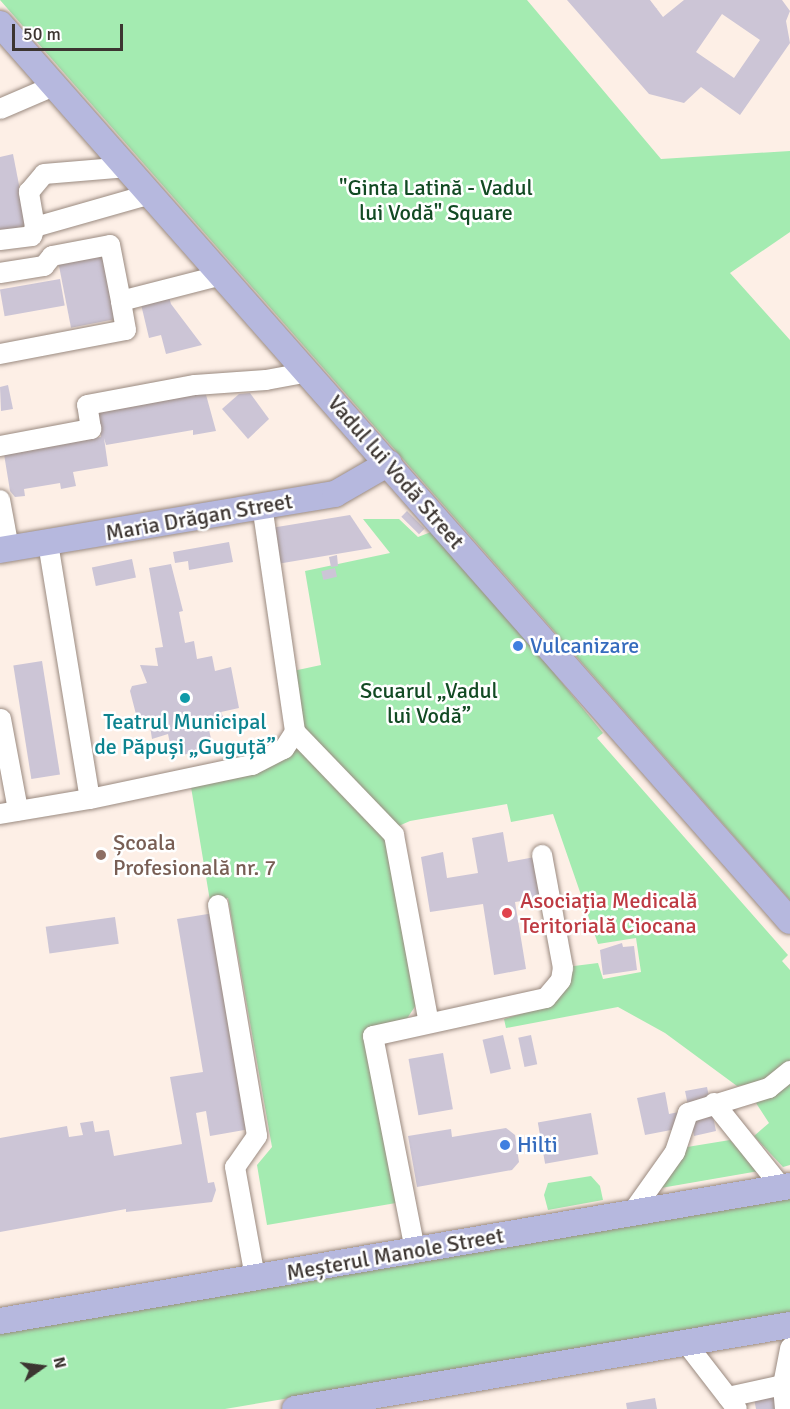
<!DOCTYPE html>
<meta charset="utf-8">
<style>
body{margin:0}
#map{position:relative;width:790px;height:1409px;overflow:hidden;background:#fdefe6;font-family:Signika,sans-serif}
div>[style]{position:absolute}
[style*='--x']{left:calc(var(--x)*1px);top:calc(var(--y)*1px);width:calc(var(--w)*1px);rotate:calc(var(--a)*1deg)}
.green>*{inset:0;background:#a4ebb1}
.building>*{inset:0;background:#ccc5d6;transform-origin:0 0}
.roads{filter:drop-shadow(0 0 2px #9a8a80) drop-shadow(0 0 2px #9a8a80)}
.minor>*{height:20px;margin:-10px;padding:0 10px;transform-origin:10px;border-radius:10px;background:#fff}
.major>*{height:26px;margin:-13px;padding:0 13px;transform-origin:13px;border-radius:13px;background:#b6b8de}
.dots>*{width:16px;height:16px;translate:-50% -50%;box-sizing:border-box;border:3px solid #fff;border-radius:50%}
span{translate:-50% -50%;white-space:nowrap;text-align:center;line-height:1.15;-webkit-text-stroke:5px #fff;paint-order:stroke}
.park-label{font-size:22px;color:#124a23}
.street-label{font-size:22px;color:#3c3531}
.shop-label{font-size:22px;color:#366cbe}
.left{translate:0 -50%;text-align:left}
.culture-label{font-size:22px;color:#0d838f}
.education-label{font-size:22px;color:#785e54}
.health-label{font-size:22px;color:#be3a42}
.north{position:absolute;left:12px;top:1337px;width:60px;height:60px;-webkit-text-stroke:4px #fff;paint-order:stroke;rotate:76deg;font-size:16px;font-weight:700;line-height:24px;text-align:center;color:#3c3531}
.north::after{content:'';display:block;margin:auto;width:21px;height:27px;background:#3c3531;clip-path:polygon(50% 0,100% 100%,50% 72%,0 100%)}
.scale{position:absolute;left:12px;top:24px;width:111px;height:27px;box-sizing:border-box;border:3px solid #3c3531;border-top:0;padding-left:8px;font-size:18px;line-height:21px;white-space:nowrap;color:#3c3531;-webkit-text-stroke:4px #fff;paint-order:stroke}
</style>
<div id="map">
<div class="green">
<div style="clip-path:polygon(0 0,527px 0,661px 159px,790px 151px,790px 232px,730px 273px,790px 340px,790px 900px)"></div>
<div style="clip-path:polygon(363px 519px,399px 519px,418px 537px,431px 532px,541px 657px,603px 733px,597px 738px,788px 955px,782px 961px,790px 970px,790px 1060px,770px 1081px,737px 1086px,665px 1033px,618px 1007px,506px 1028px,504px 1019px,544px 1007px,566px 967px,598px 963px,603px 979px,641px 972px,636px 938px,598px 944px,553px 814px,511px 822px,507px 804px,410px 821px,385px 832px,416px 1005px,406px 1020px,367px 1029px,396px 1203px,267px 1225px,257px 1165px,272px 1147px,228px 898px,210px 901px,191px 787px,284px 754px,293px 671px,321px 665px,305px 571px,390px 553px)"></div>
<div style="clip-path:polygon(790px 1080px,790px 1165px,783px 1167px,754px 1136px,769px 1123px,756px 1103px)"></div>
<div style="clip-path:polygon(730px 1140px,759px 1171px,655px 1189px,681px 1148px)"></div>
<div style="clip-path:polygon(591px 1176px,600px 1186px,603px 1200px,548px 1210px,544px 1195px,548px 1183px)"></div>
<div style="clip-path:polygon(790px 1199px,790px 1314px,225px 1409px,0 1409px,0 1333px)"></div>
</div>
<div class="building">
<div style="clip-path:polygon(evenodd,567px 0,650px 0,663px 17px,684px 0,782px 0,790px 11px,786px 21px,790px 43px,740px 115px,701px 87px,684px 103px,649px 94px,567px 0,722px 14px,760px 40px,734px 78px,696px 52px,722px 14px)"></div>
<div style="clip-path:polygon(13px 154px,27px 226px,0 231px,0 157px)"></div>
<div style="left:104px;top:251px;width:69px;height:47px;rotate:79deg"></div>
<div style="left:60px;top:279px;width:27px;height:61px;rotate:80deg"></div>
<div style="clip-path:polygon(169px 297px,171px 304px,202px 345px,166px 354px,161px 335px,149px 338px,140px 300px)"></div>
<div style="clip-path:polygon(8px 385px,13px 409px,1px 411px,0 387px)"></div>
<div style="clip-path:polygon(205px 391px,216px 431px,193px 435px,193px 430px,106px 445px,104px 438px,108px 466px,73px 472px,76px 486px,61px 489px,60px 483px,24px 489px,25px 496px,15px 497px,10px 491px,4px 454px,101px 437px,96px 410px)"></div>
<div style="clip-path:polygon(250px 393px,269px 419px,248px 439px,222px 409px,239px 394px)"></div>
<div style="left:407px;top:511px;width:25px;height:8px;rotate:45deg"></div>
<div style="clip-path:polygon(350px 515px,372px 548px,277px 564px,271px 528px)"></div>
<div style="clip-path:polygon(229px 542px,233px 562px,189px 570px,188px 561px,175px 563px,173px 552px)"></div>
<div style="clip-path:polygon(337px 555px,338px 566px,331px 567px,329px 557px)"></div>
<div style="left:132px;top:559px;width:19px;height:41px;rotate:78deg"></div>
<div style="clip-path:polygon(171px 564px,183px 611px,179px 612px,185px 643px,194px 641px,197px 659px,212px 656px,215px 671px,231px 667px,239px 708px,221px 712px,227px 726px,209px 730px,213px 747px,179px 756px,172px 753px,168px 734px,152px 739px,149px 720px,138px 722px,130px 691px,132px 686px,147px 683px,140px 665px,158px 666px,155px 648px,163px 647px,149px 568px)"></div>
<div style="left:335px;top:568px;width:9px;height:14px;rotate:77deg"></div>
<div style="left:42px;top:661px;width:115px;height:29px;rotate:81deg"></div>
<div style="clip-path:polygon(503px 832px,508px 862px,535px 857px,542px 898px,515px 902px,526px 969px,494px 975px,483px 904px,430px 912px,421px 857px,443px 852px,447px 878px,478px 873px,472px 838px)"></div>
<div style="clip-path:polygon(214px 913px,250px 1129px,210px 1136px,206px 1111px,196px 1113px,208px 1183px,214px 1182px,216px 1190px,212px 1202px,126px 1212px,126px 1209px,0 1232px,0 1138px,67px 1126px,69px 1137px,83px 1135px,80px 1123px,93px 1121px,95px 1132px,109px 1130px,114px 1156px,182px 1144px,170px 1077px,203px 1072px,177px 919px)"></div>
<div style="left:115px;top:917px;width:27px;height:70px;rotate:82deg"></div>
<div style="clip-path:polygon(622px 943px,623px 947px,634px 946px,637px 970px,603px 975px,600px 950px)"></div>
<div style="left:503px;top:1035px;width:35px;height:21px;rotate:77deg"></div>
<div style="left:531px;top:1035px;width:30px;height:13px;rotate:78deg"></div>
<div style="left:443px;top:1053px;width:57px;height:35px;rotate:80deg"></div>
<div style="clip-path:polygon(707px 1087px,716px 1131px,694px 1136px,692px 1126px,645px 1135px,637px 1098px,665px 1092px,669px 1114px,689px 1110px,685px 1091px)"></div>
<div style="left:591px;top:1113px;width:42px;height:54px;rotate:80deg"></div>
<div style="clip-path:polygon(506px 1128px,515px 1135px,519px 1162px,512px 1170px,417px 1187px,408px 1136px,451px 1129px,452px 1137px)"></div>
<div style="clip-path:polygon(773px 1389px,790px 1409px,756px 1409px,753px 1393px)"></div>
<div style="clip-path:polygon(655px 1398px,657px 1409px,627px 1409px,626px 1403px)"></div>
</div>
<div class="roads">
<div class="minor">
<div style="--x:0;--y:109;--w:61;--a:-23.2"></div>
<div style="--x:35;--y:227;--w:121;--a:-15.9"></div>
<div style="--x:0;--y:240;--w:32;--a:-7"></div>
<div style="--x:32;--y:236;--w:9;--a:-72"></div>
<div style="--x:35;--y:227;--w:36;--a:-100"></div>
<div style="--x:29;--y:192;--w:23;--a:-50"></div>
<div style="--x:44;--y:174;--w:84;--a:-4.8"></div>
<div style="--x:0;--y:273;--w:45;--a:-9"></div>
<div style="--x:44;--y:266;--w:13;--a:-51"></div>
<div style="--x:52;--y:256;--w:59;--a:-10.7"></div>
<div style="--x:110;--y:245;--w:57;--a:78.9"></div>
<div style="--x:0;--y:354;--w:128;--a:-10.8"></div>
<div style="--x:126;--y:330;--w:29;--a:-100"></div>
<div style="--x:121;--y:301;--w:104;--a:-14.4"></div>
<div style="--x:0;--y:446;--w:93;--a:-10.6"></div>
<div style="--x:91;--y:429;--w:24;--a:-99"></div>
<div style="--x:87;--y:405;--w:110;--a:-10.5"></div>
<div style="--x:195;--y:385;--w:71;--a:-4"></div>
<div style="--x:266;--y:380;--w:44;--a:-10.5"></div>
<div style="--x:0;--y:500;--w:49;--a:79.4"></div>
<div style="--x:262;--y:505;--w:229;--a:81.7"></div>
<div style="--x:295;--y:732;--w:143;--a:46.1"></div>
<div style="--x:394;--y:835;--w:191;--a:79.5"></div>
<div style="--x:48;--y:543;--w:259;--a:80.7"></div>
<div style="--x:90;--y:799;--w:166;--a:-11.9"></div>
<div style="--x:252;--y:765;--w:36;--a:-27"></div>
<div style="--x:284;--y:749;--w:20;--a:-57"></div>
<div style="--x:1;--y:719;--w:93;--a:79.4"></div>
<div style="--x:0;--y:814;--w:91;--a:-9.5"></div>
<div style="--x:218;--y:905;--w:234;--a:80.4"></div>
<div style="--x:257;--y:1136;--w:38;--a:125"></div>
<div style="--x:235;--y:1167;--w:112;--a:79.7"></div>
<div style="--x:714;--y:1103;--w:109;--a:51.3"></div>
<div style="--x:631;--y:1214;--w:76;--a:-54.6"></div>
<div style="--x:675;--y:1152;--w:41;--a:-71.6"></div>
<div style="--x:688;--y:1113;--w:85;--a:-17.2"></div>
<div style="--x:769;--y:1088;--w:27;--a:-39"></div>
<div style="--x:415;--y:1250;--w:218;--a:-101.1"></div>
<div style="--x:373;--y:1036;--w:177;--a:-12.4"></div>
<div style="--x:546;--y:998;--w:23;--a:-50"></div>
<div style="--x:561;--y:980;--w:12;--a:-81"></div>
<div style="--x:563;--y:968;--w:115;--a:-100.5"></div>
<div style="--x:686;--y:1343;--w:83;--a:52.3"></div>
<div style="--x:728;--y:1397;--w:56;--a:-12.3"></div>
<div style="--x:785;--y:1409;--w:24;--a:-95"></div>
<div style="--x:783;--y:1385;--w:38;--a:-79"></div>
</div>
<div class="major">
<div style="--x:0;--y:24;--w:1195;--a:48.63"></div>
<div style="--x:0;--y:550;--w:340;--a:-9.5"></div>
<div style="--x:335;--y:494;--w:62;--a:-29.9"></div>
<div style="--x:0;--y:1321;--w:801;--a:-9.7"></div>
<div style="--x:295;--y:1409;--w:502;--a:-9.63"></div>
</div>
</div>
<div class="dots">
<div style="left:518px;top:646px;background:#3f7fe0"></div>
<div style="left:185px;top:698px;background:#0f9aa8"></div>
<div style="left:101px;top:855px;background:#8d6e63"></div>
<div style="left:507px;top:913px;background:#e0444e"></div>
<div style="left:505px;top:1145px;background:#3f7fe0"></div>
</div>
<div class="park-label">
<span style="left:436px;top:200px">"Ginta Latină - Vadul<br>lui Vodă" Square</span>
<span style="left:429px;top:703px">Scuarul „Vadul<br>lui Vodă”</span>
</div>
<div class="street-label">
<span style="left:396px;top:472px;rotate:49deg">Vadul lui Vodă Street</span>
<span style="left:199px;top:517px;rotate:-10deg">Maria Drăgan Street</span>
<span style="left:395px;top:1254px;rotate:-10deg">Meșterul Manole Street</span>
</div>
<div class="shop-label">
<span class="left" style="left:530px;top:646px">Vulcanizare</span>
<span class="left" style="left:517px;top:1145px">Hilti</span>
</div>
<div class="culture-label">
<span style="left:185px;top:734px">Teatrul Municipal<br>de Păpuși „Guguță”</span>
</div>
<div class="education-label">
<span class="left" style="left:113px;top:855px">Școala<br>Profesională nr. 7</span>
</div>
<div class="health-label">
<span class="left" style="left:520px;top:913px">Asociația Medicală<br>Teritorială Ciocana</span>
</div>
<div class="north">N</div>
<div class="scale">50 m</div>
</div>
